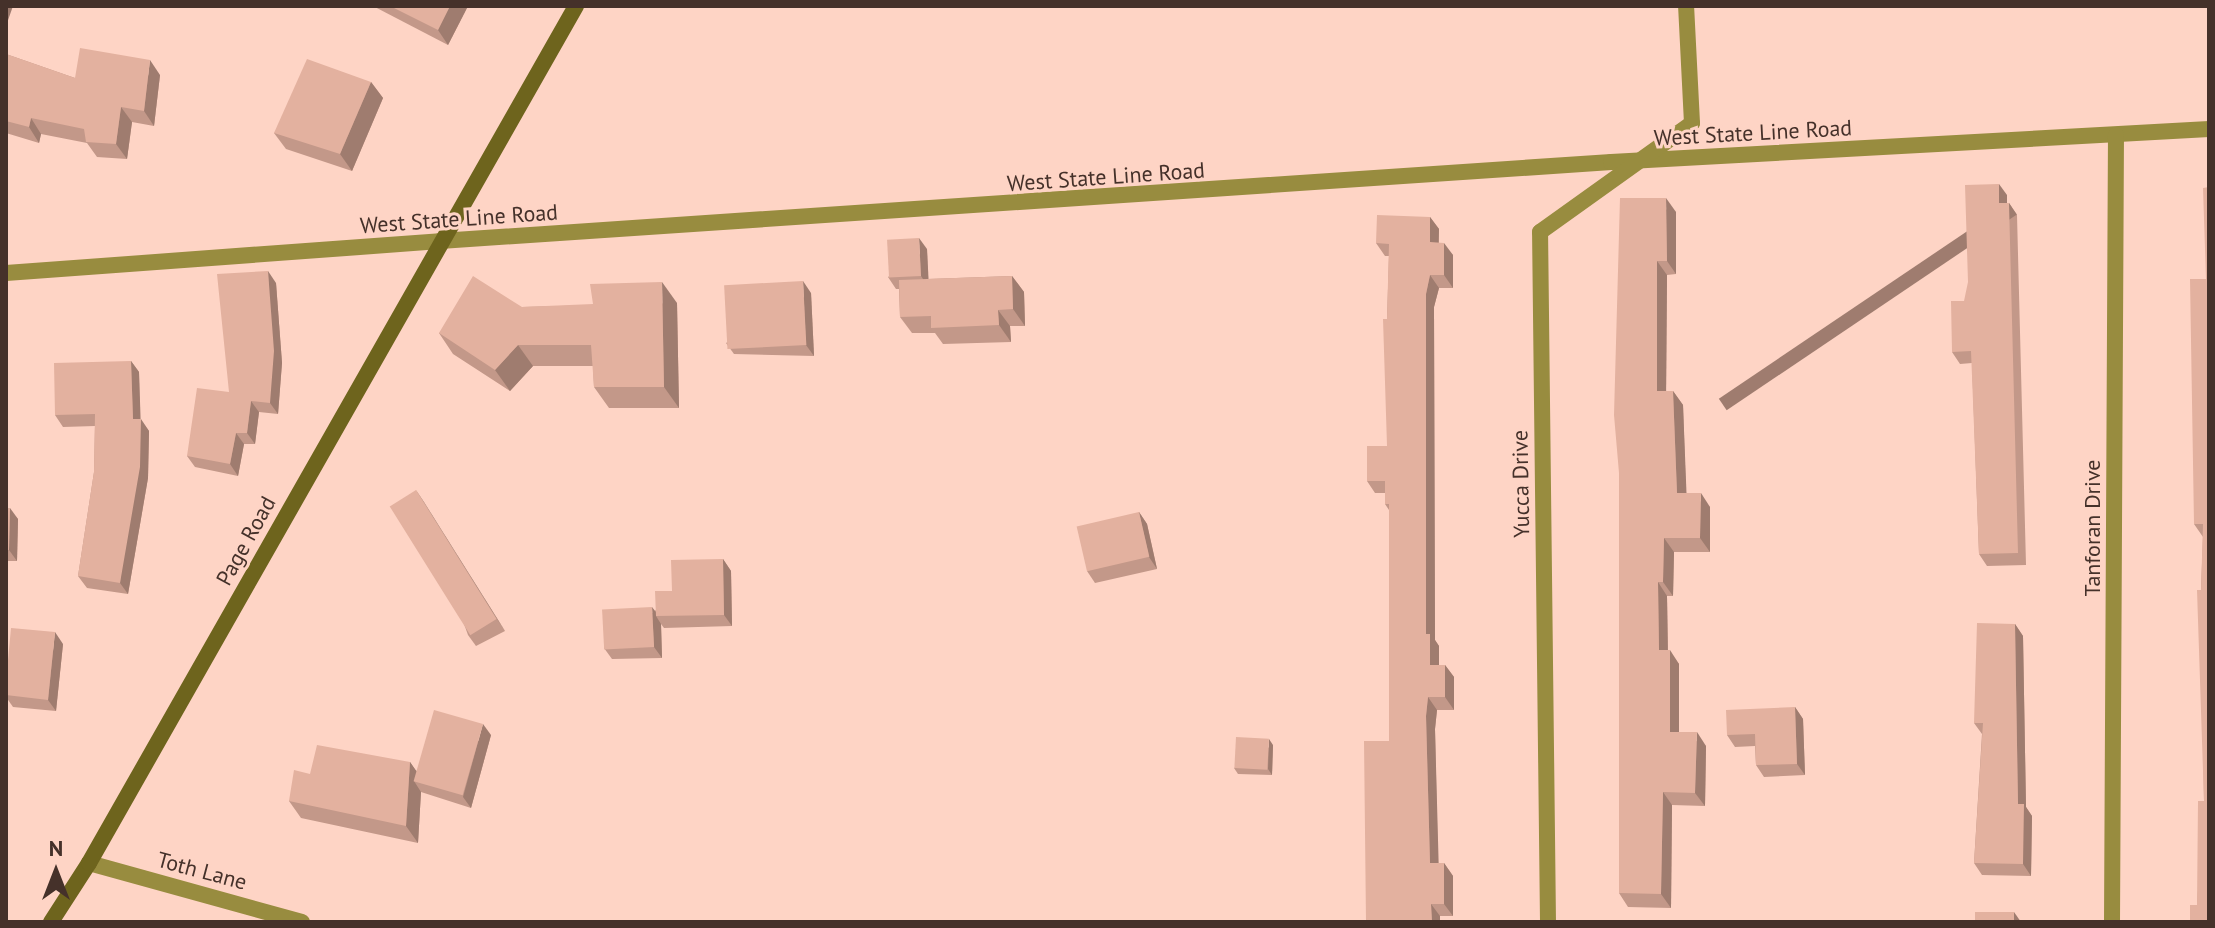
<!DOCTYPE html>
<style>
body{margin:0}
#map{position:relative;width:2215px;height:928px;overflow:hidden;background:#fed4c5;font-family:"PT Sans",sans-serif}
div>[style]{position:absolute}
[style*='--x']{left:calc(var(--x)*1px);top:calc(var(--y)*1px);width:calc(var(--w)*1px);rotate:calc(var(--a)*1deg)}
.minor>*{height:16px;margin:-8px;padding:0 8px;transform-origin:8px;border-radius:8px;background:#988c3f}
.tertiary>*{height:16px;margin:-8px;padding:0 8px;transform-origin:8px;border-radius:8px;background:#988c3f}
.secondary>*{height:16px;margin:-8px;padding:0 8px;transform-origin:8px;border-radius:8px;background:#6e641d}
.wall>*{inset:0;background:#c39889}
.shaded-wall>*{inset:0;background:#9f7c6f;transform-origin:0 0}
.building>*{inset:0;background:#e3b19f;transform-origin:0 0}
span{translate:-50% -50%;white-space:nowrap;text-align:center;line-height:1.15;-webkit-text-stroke:6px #fed4c5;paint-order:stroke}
.street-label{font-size:22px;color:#45312a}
.frame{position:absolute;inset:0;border:8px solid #45312a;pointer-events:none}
.north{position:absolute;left:16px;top:832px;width:80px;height:80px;-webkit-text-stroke:6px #fed4c5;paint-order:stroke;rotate:0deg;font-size:22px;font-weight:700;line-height:32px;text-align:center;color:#45312a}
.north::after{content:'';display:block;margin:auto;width:28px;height:36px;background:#45312a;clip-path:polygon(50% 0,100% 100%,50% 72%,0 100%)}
</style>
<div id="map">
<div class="minor">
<div style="--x:440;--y:241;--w:1174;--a:-3.86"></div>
<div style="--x:1611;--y:162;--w:599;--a:-3.16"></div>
<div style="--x:89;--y:863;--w:221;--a:15.5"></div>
<div style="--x:1548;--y:922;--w:690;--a:-90.66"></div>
<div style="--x:1540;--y:232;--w:187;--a:-35.6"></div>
<div style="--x:1692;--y:123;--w:117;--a:-92.9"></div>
<div style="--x:2112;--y:922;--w:787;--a:-89.71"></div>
</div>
<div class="tertiary">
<div style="--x:6;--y:273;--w:435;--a:-4.2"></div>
</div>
<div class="secondary">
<div style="--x:51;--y:922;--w:70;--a:-57.2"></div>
<div style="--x:89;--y:863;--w:986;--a:-60.39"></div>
</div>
<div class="wall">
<div style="clip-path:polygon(373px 6px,468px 6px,448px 45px)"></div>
<div style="clip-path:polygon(6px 54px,75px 78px,160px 75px,154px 126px,132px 122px,127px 159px,97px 157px,87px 143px,41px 134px,39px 143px,6px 133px)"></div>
<div style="clip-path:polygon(371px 82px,383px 98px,352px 171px,286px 149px,274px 133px)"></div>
<div style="clip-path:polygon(2007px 195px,2007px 203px,2009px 203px,2017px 215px,2026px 565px,1987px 566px,1979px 554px,1972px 363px,1960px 364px,1952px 352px)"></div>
<div style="clip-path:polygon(1620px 198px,1676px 212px,1676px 274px,1667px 275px,1666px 391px,1673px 391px,1683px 405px,1686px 493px,1710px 507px,1710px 552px,1674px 552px,1673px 596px,1667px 596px,1668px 650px,1679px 664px,1679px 732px,1706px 746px,1705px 806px,1672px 805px,1671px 908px,1628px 907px,1619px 893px)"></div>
<div style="clip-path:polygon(1430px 217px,1439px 229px,1439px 243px,1453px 255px,1453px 288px,1439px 288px,1434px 307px,1435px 640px,1439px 646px,1439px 665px,1445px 665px,1454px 677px,1454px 710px,1437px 710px,1435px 729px,1438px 863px,1444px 863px,1453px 876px,1453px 916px,1440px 916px,1440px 922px,1366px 922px,1389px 741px,1389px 510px,1385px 504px,1385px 493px,1375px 493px,1367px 481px,1387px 446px,1387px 319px,1389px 256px,1385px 256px,1376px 243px)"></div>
<div style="clip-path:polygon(927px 249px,928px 279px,1012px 276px,1024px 292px,1025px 326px,1010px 326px,1011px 342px,943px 344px,935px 333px,912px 333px,900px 317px,899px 289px,896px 289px,888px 277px)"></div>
<div style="clip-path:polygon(2206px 279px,2209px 922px,2197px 905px,2204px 801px,2201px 590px,2203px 537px,2194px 524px)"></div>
<div style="clip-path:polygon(276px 283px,282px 363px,278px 414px,259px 412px,255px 444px,244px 444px,238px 476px,195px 467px,187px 456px,229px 392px)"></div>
<div style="clip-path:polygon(811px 293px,814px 356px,734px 354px,726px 343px)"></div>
<div style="clip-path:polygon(677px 303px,679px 408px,609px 408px,594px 387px,593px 366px,533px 366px,510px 391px,453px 354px,439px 333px,522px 307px)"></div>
<div style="clip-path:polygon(131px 361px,139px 372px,140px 419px,149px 431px,148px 478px,128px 594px,87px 588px,78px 576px,94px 472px,95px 426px,63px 427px,55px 415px)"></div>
<div style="clip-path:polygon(416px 490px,505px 631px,476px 646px,468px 635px)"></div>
<div style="clip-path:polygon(6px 508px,18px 519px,17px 561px,6px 561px)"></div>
<div style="clip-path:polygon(1139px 512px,1147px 524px,1157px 569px,1095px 583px,1087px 571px)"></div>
<div style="clip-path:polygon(723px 559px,731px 571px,732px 626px,664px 628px,661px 624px,662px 658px,612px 659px,604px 648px,655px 611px,672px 591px)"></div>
<div style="clip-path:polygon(2015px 624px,2023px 636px,2026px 807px,2032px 816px,2031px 876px,1982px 875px,1974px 863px,1982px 734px,1974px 723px)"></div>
<div style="clip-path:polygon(63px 644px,56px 711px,13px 707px,6px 697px,6px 682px)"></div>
<div style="clip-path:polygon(1795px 707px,1803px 719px,1805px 775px,1764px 777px,1756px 765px,1755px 746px,1735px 747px,1727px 735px)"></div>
<div style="clip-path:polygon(491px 735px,471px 808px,421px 792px,418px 843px,301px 818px,289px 801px,310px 774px,410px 762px,416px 771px)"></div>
<div style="clip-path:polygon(1273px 745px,1272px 775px,1238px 774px,1234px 768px)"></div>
</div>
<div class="shaded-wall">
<div style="clip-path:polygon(6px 6px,13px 6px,6px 26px)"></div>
<div style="clip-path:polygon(450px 6px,468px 6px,448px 45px,438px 30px)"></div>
<div style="clip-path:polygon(150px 60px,160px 75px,154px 126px,144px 111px)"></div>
<div style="clip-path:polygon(371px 82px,383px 98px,352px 171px,340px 154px)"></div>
<div style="clip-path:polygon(121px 107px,132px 122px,127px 159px,116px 144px)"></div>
<div style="clip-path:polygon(31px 118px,41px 134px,39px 143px,29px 127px)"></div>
<div style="clip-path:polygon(1999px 184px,2007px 195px,2007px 215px,1999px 203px)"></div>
<div style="clip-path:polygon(1666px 198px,1676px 212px,1676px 274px,1667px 261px)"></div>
<div style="left:2009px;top:203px;width:14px;height:350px;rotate:56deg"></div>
<div style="clip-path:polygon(1430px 217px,1439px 229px,1438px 255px,1430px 242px)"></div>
<div style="clip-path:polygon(919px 238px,927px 249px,929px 288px,921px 276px)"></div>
<div style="clip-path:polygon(1444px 243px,1453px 255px,1453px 288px,1444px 275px)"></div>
<div style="clip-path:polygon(1657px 261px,1667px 275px,1666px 405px,1657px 391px)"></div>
<div style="clip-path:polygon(268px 271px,276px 283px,282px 363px,278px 414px,270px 403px)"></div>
<div style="clip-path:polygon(1430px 275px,1439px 288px,1434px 307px,1435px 640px,1439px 646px,1439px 677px,1430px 665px,1426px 634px,1426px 294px)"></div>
<div style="clip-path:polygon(1012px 276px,1024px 292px,1025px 326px,1013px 309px)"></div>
<div style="clip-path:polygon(803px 281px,811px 293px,814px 356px,806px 345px)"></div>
<div style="clip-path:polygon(662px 282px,677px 303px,679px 408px,664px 387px)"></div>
<div style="clip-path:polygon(998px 310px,1010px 326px,1011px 342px,999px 325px)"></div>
<div style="clip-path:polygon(518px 345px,533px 366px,510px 391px,495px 370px)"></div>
<div style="clip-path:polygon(131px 361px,139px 372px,141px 431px,133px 419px)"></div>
<div style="clip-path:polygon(1673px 391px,1683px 405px,1687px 506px,1677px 493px)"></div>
<div style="clip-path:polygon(251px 401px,259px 412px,255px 444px,247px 433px)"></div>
<div style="clip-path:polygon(141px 419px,149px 431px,148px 478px,128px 594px,120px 583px)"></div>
<div style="clip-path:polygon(236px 433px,244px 444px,238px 476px,230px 464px)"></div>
<div style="clip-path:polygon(416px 490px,424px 502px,505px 631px,497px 619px)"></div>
<div style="clip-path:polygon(1701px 493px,1710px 507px,1710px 552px,1700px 538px)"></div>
<div style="clip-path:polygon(10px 508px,18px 519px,17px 561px,9px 550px)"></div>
<div style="clip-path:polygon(1139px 512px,1147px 524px,1157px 569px,1149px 557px)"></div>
<div style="clip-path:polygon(1664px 538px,1674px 552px,1673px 596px,1663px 582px)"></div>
<div style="clip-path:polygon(723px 559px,731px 571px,732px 626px,724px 615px)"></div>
<div style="clip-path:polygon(1658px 582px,1667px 596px,1668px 664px,1659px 650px)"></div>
<div style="clip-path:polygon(652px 607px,659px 616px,656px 616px,661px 624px,662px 658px,654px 647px)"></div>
<div style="clip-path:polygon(2015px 624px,2023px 636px,2026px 807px,2032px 816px,2031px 876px,2023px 864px,2018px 804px)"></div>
<div style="clip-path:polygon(55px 632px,63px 644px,56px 711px,48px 700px)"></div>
<div style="clip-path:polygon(1670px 650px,1679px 664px,1679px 745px,1670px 732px)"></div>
<div style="clip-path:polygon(1445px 665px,1454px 677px,1454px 710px,1445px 697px)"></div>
<div style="clip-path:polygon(1428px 697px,1437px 710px,1435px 729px,1439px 876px,1430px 863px,1426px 716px)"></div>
<div style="clip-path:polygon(1795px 707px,1803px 719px,1805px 775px,1797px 764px)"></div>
<div style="clip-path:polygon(483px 724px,491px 735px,471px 808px,463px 797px)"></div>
<div style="clip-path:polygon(1697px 732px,1706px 746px,1705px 806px,1695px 793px)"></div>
<div style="clip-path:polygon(1269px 739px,1273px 745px,1272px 775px,1268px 769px)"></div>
<div style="clip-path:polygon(410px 762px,422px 779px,414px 781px,421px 792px,418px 843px,406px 826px)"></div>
<div style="clip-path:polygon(1663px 792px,1672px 805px,1671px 908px,1661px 894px)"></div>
<div style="clip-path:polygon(1444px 863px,1453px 876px,1453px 916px,1444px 904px)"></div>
<div style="clip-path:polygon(1431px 904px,1440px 916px,1440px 922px,1432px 922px)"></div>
<div style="clip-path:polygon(2014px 912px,2021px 922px,2014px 922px)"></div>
</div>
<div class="building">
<div style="clip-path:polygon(390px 6px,450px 6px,438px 30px)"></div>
<div style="clip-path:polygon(80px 48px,150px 60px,144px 111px,121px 107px,116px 144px,86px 142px,84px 129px,31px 118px,29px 127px,6px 121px,6px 54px,75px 78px)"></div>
<div style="clip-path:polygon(307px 59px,371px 82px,340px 154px,274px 133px)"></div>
<div style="clip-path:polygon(1999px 184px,1999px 203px,2009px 203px,2018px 553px,1979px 554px,1971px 351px,1952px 352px,1951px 301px,1964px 301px,1968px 282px,1965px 185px)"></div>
<div style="clip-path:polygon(2209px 187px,2209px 922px,2190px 922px,2190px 905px,2197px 905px,2198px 801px,2204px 801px,2197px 590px,2201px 590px,2203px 524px,2194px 524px,2190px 279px,2206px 279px,2203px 188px)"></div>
<div style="clip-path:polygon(1620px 198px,1666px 198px,1667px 261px,1657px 261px,1657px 391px,1673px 391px,1677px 493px,1701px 493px,1700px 538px,1664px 538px,1663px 582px,1658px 582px,1659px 650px,1670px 650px,1670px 732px,1697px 732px,1695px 793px,1663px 792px,1661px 894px,1619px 893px,1619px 473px,1614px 415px)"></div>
<div style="clip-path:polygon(1377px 215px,1430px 217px,1430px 242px,1444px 243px,1444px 275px,1430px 275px,1426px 294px,1426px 634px,1430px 634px,1430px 665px,1445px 665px,1445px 697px,1428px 697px,1426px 716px,1430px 863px,1444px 863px,1444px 904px,1431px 904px,1432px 922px,1366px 922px,1364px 741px,1389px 741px,1389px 504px,1385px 504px,1385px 481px,1367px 481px,1367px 446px,1387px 446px,1383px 319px,1387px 319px,1389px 244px,1376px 243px)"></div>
<div style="left:919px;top:238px;width:38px;height:32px;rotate:87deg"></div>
<div style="clip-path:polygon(268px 271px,274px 351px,270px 403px,251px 401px,247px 433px,236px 433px,230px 464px,187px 456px,197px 388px,229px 392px,217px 274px)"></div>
<div style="clip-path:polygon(473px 276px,522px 307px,593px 304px,590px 284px,662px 282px,664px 387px,594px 387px,591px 345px,518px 345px,495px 370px,439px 333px)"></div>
<div style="clip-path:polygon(1012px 276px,1013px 309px,998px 310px,999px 325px,931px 328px,931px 316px,900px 317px,899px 280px)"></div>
<div style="left:803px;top:281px;width:64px;height:79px;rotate:87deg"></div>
<div style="clip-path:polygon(131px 361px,133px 419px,141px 419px,140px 467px,120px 583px,78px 576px,94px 472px,95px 414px,55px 415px,54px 363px)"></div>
<div style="left:416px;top:490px;width:152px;height:31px;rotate:58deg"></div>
<div style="clip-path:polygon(6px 508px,10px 508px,9px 550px,6px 550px)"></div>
<div style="left:1139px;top:512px;width:46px;height:64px;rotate:77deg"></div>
<div style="clip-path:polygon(723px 559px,724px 615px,656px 616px,655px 591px,672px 591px,671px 560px)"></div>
<div style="left:652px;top:607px;width:40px;height:50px;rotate:87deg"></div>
<div style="clip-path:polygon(1977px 623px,2015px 624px,2018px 804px,2024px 804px,2023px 864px,1974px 863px,1983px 723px,1974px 723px)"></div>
<div style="clip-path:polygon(11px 628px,55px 632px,48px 700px,6px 695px,6px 682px)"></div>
<div style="clip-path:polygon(1795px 707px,1797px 764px,1756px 765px,1755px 734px,1727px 735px,1726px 710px)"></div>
<div style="left:434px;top:710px;width:51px;height:74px;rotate:16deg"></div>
<div style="left:1236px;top:737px;width:33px;height:31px;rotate:3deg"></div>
<div style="clip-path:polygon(317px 745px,410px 762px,406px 826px,289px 801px,294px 770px,310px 774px)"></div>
<div style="left:2014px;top:912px;width:10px;height:39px;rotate:90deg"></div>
</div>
<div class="street-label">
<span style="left:1753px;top:133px;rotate:-3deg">West State Line Road</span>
<span style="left:1106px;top:177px;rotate:-4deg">West State Line Road</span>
<span style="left:459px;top:219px;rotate:-4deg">West State Line Road</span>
<span style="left:1521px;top:484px;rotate:-91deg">Yucca Drive</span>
<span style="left:2093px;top:528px;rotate:-90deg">Tanforan Drive</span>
<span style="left:246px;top:541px;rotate:-61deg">Page Road</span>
<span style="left:202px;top:871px;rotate:15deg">Toth Lane</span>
</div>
<div class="frame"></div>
<div class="north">N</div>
</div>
